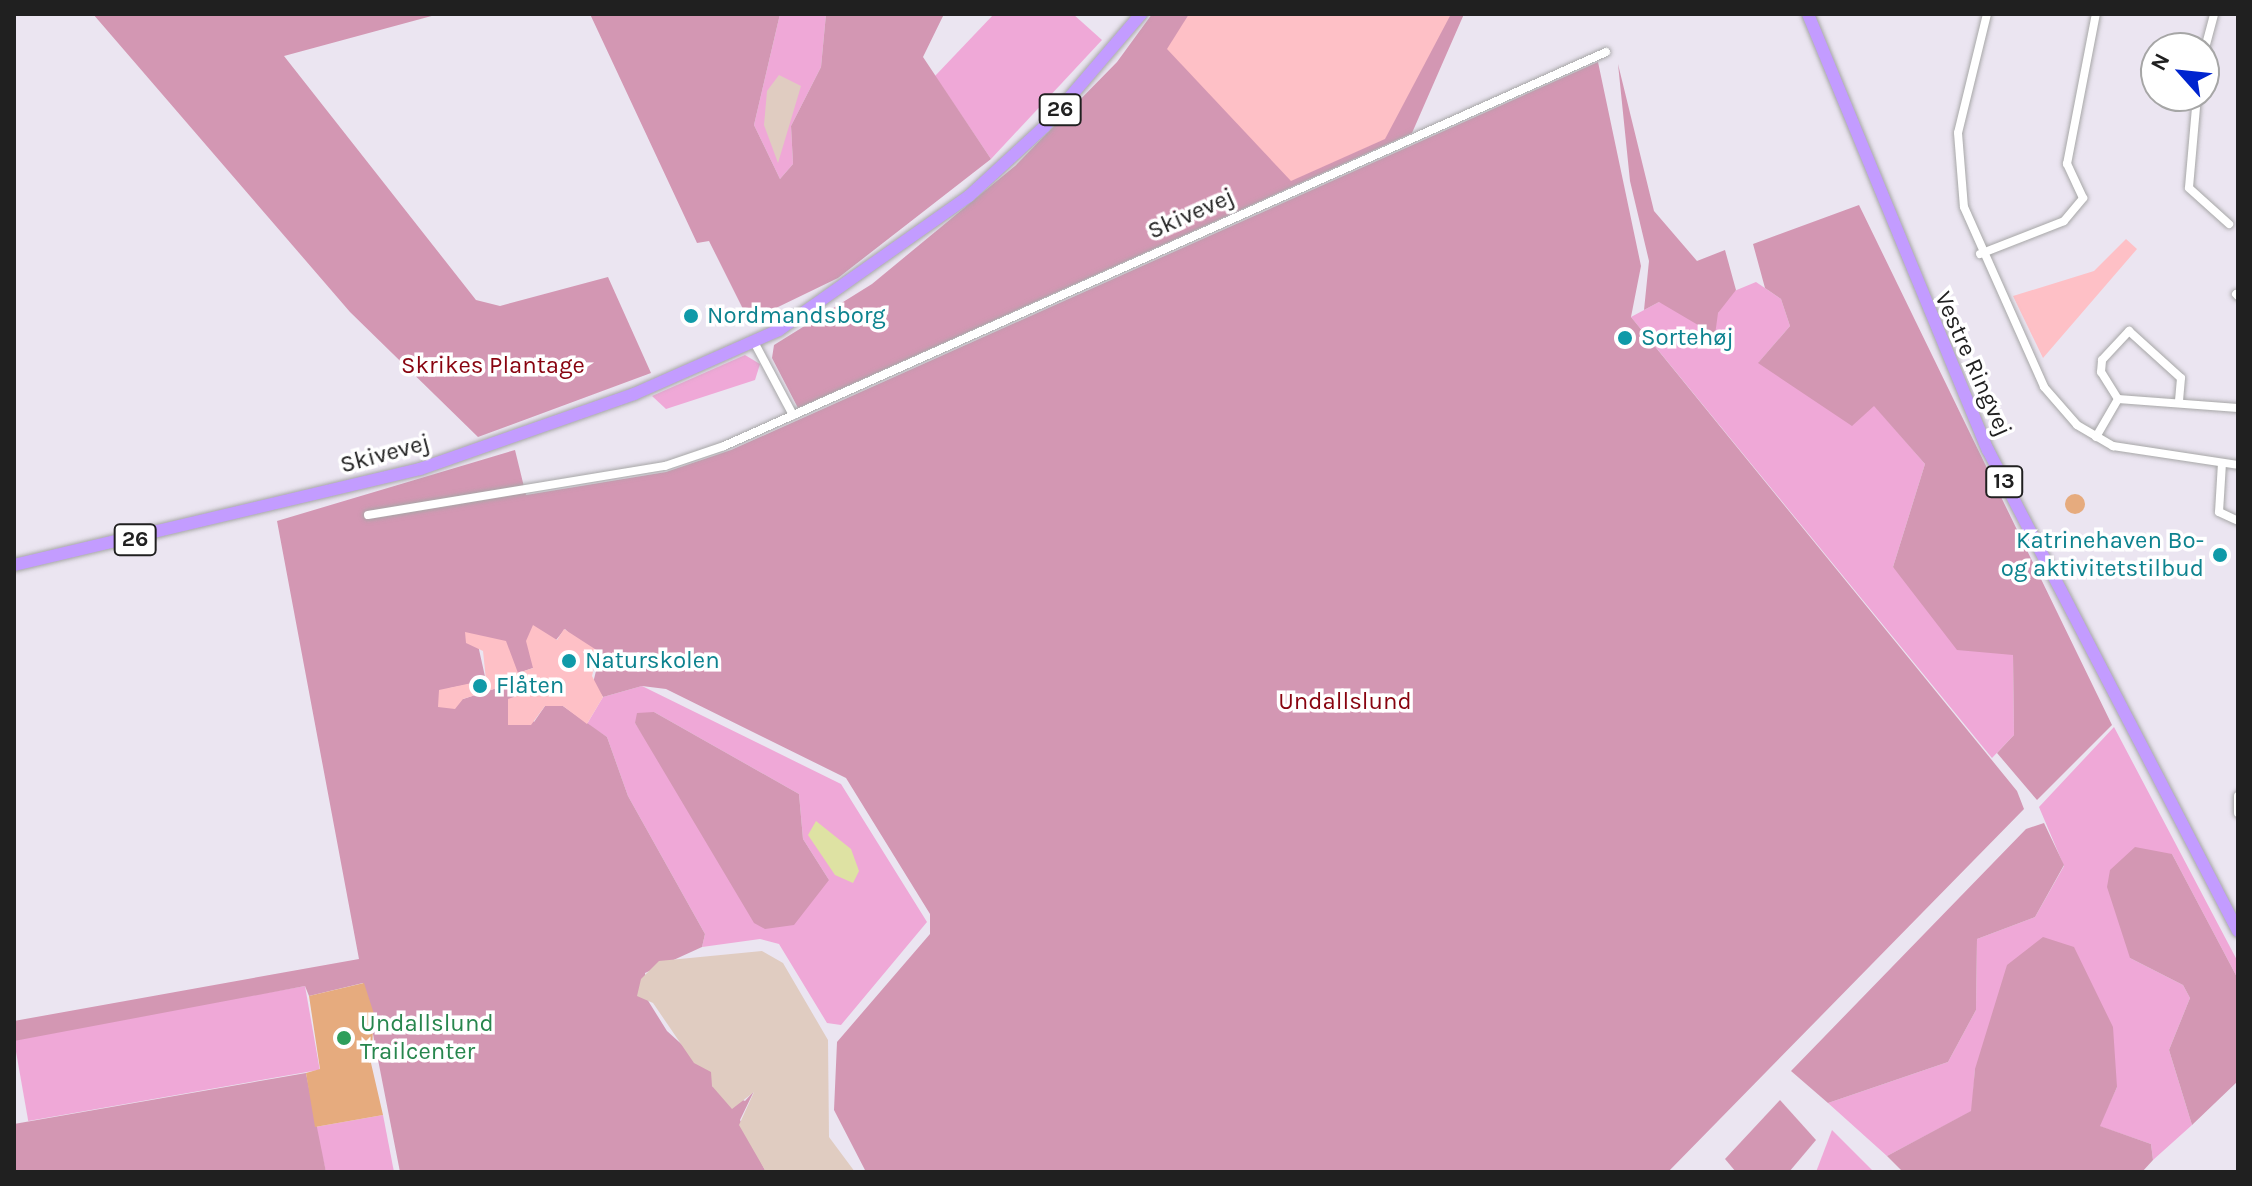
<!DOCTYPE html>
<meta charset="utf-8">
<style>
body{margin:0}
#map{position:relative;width:2252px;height:1186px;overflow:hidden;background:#ebe5f1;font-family:Karla,sans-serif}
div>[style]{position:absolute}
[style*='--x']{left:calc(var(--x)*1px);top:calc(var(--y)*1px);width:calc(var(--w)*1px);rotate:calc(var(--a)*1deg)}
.grass>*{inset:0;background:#efa8d7;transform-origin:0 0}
.forest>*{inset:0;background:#d397b3}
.wetland>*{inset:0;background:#e0ccc1}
.park>*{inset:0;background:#fec0c6}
.pitch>*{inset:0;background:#e6ab7e}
.round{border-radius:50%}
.water>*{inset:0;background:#dee2a3}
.roads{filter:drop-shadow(0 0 2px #a7a7a7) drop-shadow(0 0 2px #a7a7a7)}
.minor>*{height:8px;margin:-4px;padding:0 4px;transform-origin:4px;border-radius:4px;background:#fff}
.primary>*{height:12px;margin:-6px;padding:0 6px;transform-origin:6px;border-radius:6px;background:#c39cff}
.dots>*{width:22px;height:22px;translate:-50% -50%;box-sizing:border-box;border:4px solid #fff;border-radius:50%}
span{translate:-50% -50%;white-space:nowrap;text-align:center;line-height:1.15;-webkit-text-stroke:7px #fff;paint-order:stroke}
.shield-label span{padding:2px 6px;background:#fff;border:2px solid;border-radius:6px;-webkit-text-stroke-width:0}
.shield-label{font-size:22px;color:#202020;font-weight:700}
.street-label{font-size:24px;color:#202020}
.culture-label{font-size:24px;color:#0d838f}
.left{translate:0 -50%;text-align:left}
.right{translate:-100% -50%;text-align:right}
.park-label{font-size:24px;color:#88030f}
.leisure-label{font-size:24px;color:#27864d}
.frame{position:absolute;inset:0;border:16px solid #202020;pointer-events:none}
.north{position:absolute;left:2140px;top:32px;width:80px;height:80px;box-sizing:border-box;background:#fff;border:2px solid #a6a6a6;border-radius:50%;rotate:297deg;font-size:22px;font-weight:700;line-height:32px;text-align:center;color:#202020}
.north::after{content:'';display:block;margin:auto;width:28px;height:36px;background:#0024cf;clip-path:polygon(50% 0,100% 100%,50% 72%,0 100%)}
</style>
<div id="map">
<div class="grass">
<div style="clip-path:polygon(780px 14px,826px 14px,821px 67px,791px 126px,793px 164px,780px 179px,754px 125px)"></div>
<div style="clip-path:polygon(994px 14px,1073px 14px,1102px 40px,991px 159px,935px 76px)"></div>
<div style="clip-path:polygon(1756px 282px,1781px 299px,1790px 326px,1759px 362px,1874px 405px,1925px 464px,1893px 567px,2013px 655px,2014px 735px,1992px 758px,1631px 317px,1659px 302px,1718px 313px,1727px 294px)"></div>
<div style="clip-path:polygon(745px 355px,760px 364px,755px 380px,666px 409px,652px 396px)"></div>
<div style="clip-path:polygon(evenodd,642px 686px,841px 784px,927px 922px,841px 1025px,827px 1023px,779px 944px,760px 939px,702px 947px,705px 934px,628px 796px,607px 737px,587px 724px,603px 697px,642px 686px,654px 712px,799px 794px,803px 839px,829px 880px,695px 813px,635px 723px,654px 712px)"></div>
<div style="clip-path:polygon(2114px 727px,2238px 962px,2238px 979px,2172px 854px,2130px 958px,2183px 985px,2190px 998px,2169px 1050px,2192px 1125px,2153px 1160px,2151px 1144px,2099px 1126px,2117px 1087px,1975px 1069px,1972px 1111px,1887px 1156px,1828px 1103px,1948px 1062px,1976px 1010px,1977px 939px,2035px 917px,2064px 866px,2039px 807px)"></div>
<div style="left:305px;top:986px;width:85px;height:296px;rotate:80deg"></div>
<div style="clip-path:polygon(383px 1115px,394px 1172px,326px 1172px,315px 1127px)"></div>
<div style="clip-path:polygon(1832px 1130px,1874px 1172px,1816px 1172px)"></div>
</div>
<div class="forest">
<div style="clip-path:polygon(93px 14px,439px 14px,284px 56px,476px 300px,500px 306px,608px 277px,651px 373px,478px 437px,350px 312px)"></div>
<div style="clip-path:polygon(590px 14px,780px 14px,754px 125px,780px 179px,793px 164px,791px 126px,821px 67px,826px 14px,944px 14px,923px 57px,991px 159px,838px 278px,749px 321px,709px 241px,697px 243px)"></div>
<div style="clip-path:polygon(1152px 14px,1464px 14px,1412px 133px,798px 408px,772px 358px,774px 345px,872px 284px,1015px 166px,1117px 62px)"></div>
<div style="clip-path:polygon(1598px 62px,1641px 266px,1631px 317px,2017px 791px,2024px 809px,1668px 1172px,866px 1172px,834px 1110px,837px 1042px,930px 934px,930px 914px,846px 778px,666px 689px,642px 686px,603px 697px,593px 683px,598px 663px,565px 629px,533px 668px,518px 673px,478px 645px,486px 681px,450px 688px,463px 699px,531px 677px,531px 691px,513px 695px,534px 722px,545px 706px,563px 706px,607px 737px,628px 796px,705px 934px,702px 947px,645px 973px,647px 999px,667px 1031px,712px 1072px,712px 1086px,745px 1101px,754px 1091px,740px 1120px,766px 1172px,400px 1172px,363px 983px,309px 996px,305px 986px,14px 1041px,14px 1021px,359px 959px,277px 521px,515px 450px,526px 495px,666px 472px,731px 450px)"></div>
<div style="clip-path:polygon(1618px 64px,1654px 211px,1697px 261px,1725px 250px,1736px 290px,1718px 313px,1715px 335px,1659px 302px,1644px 310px,1649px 261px,1630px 181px)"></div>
<div style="clip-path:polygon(1859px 205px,2112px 725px,2037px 800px,1997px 753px,2014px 735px,2013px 655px,1957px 650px,1893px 567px,1925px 464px,1874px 406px,1852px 426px,1758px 363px,1790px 326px,1781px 299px,1765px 288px,1753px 244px)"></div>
<div style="clip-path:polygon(654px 712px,799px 794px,803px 839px,829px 880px,794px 925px,765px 929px,754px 923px,635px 723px,637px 713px)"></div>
<div style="clip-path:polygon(2044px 823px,2064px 865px,2035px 917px,1977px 939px,1976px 1010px,1948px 1062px,1828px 1103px,1791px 1071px,2026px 829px)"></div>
<div style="clip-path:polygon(2135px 847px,2172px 854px,2238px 979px,2238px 1081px,2192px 1125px,2169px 1050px,2190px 998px,2183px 985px,2130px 958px,2107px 887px,2110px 870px)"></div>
<div style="clip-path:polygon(2043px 937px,2074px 947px,2113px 1027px,2117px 1087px,2100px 1126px,2151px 1144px,2153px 1160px,2142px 1172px,1903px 1172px,1887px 1156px,1971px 1111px,1975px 1069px,2007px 965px)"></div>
<div style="clip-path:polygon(306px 1073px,326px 1172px,14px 1172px,14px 1124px)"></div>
<div style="clip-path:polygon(1780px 1100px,1816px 1140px,1789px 1172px,1736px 1172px,1725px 1159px)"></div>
</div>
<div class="wetland">
<div style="clip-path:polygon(779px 75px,801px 86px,778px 163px,764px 125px,767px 91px)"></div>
<div style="clip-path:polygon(762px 951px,783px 963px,828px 1040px,829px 1137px,855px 1172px,766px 1172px,739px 1125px,754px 1092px,732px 1109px,712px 1086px,711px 1072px,694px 1063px,653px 1003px,637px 996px,641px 979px,659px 961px)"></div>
</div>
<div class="park">
<div style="clip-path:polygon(1189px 14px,1451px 14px,1385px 139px,1291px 181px,1167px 49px)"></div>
<div style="clip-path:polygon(2126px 239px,2137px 249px,2043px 358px,2013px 296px,2094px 271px)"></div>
<div style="clip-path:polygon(533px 625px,557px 640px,564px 629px,598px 651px,592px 676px,603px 697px,587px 724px,563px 706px,545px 706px,531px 725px,508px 725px,508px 699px,531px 691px,531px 677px,463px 699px,455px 709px,438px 707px,439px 690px,486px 680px,483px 651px,466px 643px,465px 632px,506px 641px,518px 673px,533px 668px,526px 641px)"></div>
</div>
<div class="pitch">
<div class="round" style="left:2065px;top:494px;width:20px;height:20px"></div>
<div style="clip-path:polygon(364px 983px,374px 1014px,371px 1063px,383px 1115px,315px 1127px,306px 1073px,320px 1069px,309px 996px)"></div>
</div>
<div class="water">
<div style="clip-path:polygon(816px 821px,851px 849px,859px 871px,853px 883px,835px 875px,808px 835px)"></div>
</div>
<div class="roads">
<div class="minor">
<div style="--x:1987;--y:14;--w:122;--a:103.7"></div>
<div style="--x:1958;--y:133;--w:74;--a:85.4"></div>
<div style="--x:1964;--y:207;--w:197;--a:66"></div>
<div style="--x:2044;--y:387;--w:50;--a:49"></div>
<div style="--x:2077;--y:425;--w:42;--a:30.3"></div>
<div style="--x:2113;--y:446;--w:126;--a:8.6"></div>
<div style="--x:2204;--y:52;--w:39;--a:-75"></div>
<div style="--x:2197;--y:96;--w:92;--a:95"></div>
<div style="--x:2189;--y:188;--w:54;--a:42"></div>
<div style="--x:1980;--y:254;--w:90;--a:-21.4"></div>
<div style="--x:2064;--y:221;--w:30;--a:-50"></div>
<div style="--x:2083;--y:198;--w:38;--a:-115"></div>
<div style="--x:2067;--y:164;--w:153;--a:-79.1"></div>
<div style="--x:2236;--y:294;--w:3;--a:45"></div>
<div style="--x:754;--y:342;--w:83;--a:61.9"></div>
<div style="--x:2118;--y:399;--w:120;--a:4.3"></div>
<div style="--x:2096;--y:437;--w:44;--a:-59.9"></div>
<div style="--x:2118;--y:399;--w:32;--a:-122"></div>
<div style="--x:2101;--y:372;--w:12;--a:-85"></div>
<div style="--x:2102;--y:360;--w:40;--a:-47"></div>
<div style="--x:2129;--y:331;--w:70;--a:42.1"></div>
<div style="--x:2181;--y:378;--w:24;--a:95"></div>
<div style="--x:2222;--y:463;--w:49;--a:93.5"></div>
<div style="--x:2219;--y:512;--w:21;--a:25"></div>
<div style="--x:368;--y:515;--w:301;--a:-9.4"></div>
<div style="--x:665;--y:466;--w:62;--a:-18.7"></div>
<div style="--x:724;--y:446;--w:966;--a:-24.07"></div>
<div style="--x:2238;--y:796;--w:17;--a:90"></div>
</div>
<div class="primary">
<div style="--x:1808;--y:14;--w:472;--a:67.6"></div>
<div style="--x:1988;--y:450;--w:542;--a:62.54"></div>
<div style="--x:14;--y:565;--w:417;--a:-13.3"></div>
<div style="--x:420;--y:469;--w:227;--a:-19.3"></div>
<div style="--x:634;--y:394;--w:158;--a:-23.8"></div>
<div style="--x:779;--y:330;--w:232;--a:-35.2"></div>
<div style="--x:969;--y:196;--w:103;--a:-42.6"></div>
<div style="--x:1045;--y:126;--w:148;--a:-49.4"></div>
</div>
</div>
<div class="dots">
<div style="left:691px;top:316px;background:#0f9aa8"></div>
<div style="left:1625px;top:338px;background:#0f9aa8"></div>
<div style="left:2220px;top:555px;background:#0f9aa8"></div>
<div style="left:569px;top:661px;background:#0f9aa8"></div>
<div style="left:480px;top:686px;background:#0f9aa8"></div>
<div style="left:344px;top:1038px;background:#2e9e5b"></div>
</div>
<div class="shield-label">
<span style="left:1060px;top:110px">26</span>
<span style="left:2004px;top:482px">13</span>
<span style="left:135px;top:540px">26</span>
</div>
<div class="street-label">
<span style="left:1191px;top:214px;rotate:-24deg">Skivevej</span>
<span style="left:1973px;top:364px;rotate:66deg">Vestre Ringvej</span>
<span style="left:385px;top:454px;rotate:-15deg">Skivevej</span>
</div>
<div class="culture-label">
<span class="left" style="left:707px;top:316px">Nordmandsborg</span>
<span class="left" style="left:1641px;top:338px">Sortehøj</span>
<span class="right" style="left:2204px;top:555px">Katrinehaven Bo-<br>og aktivitetstilbud</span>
<span class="left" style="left:585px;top:661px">Naturskolen</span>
<span class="left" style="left:496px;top:686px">Flåten</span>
</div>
<div class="park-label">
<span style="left:493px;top:366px">Skrikes Plantage</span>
<span style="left:1345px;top:702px">Undallslund</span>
</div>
<div class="leisure-label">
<span class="left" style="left:360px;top:1038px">Undallslund<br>Trailcenter</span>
</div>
<div class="frame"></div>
<div class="north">N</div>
</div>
